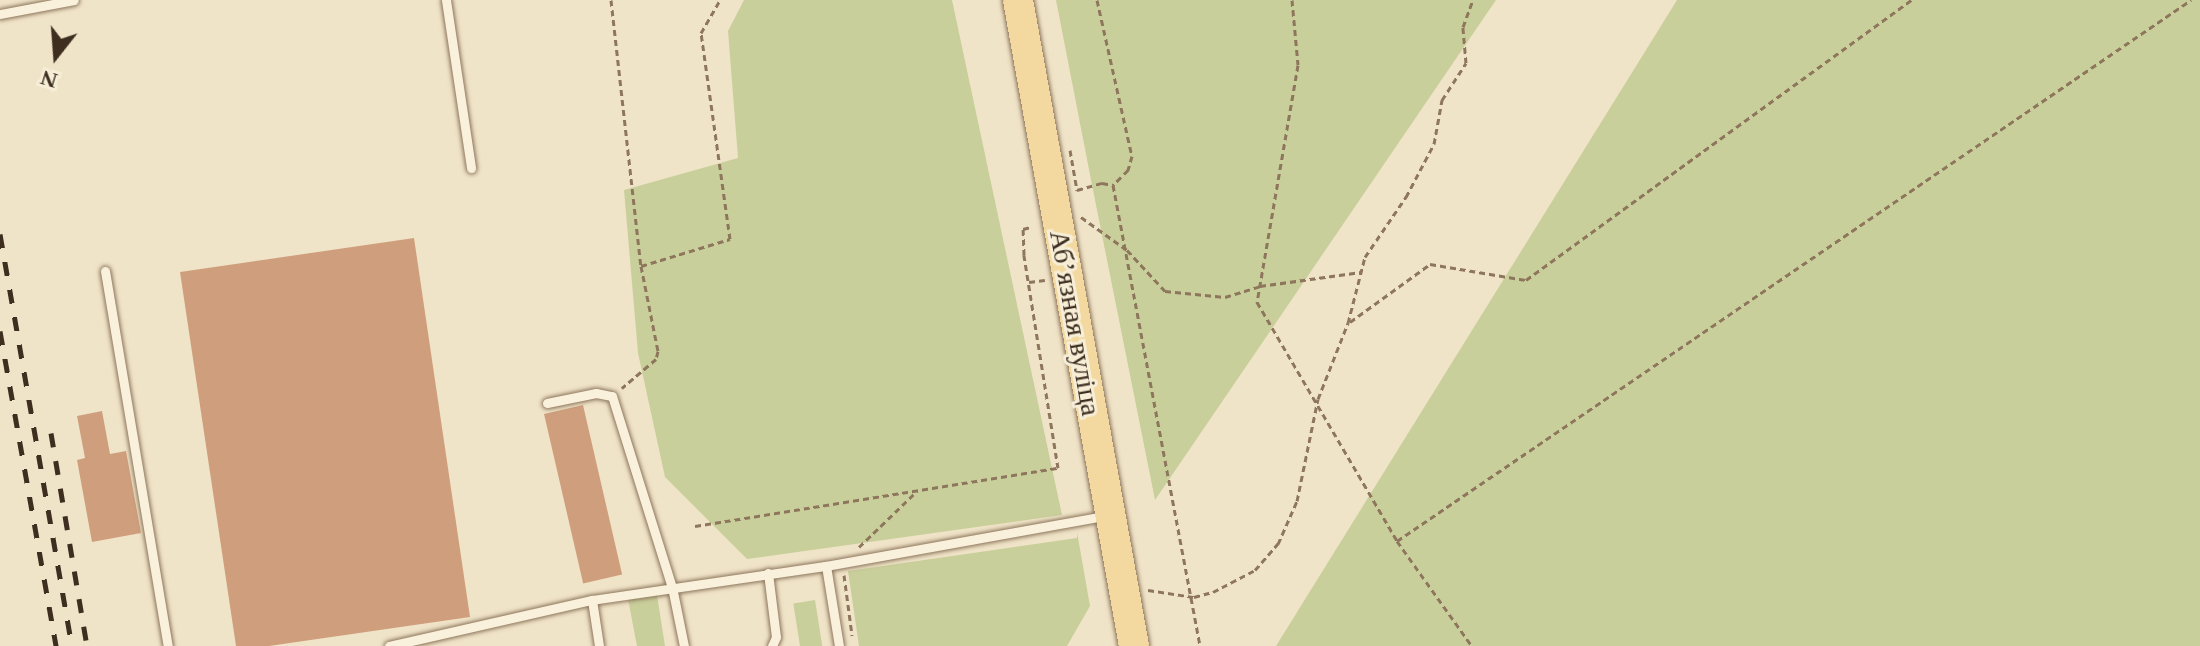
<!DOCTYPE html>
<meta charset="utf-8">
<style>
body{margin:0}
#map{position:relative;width:2200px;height:646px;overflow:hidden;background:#f0e4c8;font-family:"Times New Roman",serif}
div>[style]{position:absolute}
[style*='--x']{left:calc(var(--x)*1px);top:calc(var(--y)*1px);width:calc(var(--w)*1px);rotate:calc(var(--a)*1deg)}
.green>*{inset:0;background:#c9cf9b;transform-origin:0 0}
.building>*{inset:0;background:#cf9f7d;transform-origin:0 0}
.path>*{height:3px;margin-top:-1.5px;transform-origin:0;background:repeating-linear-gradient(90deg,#8d765c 0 6px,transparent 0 10px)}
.roads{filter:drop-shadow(0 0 2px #8d765c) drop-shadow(0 0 2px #8d765c)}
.service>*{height:9px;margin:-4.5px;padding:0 4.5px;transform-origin:4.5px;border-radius:4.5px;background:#faf1dc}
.primary>*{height:30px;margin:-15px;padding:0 15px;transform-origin:15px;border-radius:15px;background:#f3d9a0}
.rail>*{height:5px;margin-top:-2.5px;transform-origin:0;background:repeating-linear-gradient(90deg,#3d2e20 0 14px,transparent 0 28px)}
span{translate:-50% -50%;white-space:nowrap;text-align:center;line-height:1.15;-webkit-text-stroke:6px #f7eed8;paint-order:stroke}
.street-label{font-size:28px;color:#3d2e20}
.north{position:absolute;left:16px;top:16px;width:80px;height:80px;-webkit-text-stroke:6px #f7eed8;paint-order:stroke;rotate:197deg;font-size:22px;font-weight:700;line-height:32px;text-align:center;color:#3d2e20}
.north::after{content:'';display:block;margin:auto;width:28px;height:36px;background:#3d2e20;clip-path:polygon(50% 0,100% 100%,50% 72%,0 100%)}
</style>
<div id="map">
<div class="green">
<div style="clip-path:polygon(744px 0,952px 0,1062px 515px,747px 559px,665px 477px,638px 353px,624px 190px,738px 158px,728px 31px)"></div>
<div style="clip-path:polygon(1056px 0,1496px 0,1155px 500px,1092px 185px)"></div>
<div style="clip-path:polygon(1677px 0,2200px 0,2200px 646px,1276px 646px)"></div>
<div style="clip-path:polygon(1077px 532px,1090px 606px,1067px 646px,859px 646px,848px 571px,1077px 538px)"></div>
<div style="clip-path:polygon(627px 594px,657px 595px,665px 646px,637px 646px)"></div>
<div style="left:815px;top:600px;width:47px;height:22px;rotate:81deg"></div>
</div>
<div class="building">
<div style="clip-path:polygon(414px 238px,470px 617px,269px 646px,236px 646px,180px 272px)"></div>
<div style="left:583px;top:405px;width:174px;height:40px;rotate:77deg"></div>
<div style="clip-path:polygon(102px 411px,110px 454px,126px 451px,141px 533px,92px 542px,77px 460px,85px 458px,77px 416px)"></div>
</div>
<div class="path">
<div style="--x:611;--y:0;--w:268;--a:83.6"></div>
<div style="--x:641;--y:266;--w:87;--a:78.7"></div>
<div style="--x:658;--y:351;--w:8;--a:104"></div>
<div style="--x:656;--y:359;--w:45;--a:139.5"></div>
<div style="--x:1097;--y:0;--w:160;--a:77.4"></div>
<div style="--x:1132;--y:156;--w:15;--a:106"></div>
<div style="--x:1128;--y:170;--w:21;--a:135"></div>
<div style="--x:1292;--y:0;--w:65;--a:84.7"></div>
<div style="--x:1298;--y:65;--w:241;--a:99.8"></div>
<div style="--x:1257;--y:302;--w:277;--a:59.6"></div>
<div style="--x:1397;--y:541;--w:129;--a:54.5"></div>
<div style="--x:1070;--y:150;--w:41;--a:80.1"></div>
<div style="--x:1077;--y:190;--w:26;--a:-16"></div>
<div style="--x:1102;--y:183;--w:11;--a:10"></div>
<div style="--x:1113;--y:185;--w:469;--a:79.3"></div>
<div style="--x:1081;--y:217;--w:57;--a:35.7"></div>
<div style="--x:1127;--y:250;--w:56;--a:47.2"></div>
<div style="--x:1165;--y:291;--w:60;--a:5.7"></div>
<div style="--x:1225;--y:297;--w:37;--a:-17"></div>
<div style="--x:1260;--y:286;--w:102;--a:-7.9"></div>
<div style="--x:641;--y:266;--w:93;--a:-16.9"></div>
<div style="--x:730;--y:239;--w:208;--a:-98"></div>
<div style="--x:701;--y:33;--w:38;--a:-60"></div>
<div style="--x:1029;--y:282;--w:16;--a:-7"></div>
<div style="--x:1350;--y:322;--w:99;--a:-35.9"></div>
<div style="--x:1430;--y:264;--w:97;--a:9.5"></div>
<div style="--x:1526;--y:280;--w:477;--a:-36"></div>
<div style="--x:695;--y:526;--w:368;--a:-9.1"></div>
<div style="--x:1058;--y:468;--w:216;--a:-99.1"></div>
<div style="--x:1024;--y:255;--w:26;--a:-92"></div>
<div style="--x:1023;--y:229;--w:8;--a:-14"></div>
<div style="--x:1397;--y:541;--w:961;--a:-34.27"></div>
<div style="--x:859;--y:547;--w:81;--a:-44"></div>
<div style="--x:844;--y:575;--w:61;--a:82.4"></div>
<div style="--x:1148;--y:590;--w:47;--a:8.7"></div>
<div style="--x:1194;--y:597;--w:20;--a:-15"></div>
<div style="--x:1213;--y:592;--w:47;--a:-27.6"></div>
<div style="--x:1255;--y:570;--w:35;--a:-49"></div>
<div style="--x:1278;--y:544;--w:47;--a:-66.2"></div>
<div style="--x:1297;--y:501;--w:104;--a:-78.4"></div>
<div style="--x:1318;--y:399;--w:82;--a:-68.5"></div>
<div style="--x:1348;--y:323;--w:68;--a:-75.6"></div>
<div style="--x:1365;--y:257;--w:73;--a:-55.7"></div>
<div style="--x:1406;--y:197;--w:60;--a:-62.2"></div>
<div style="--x:1434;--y:144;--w:45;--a:-79.7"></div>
<div style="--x:1442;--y:100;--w:44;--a:-57"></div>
<div style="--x:1466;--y:63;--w:36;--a:-95"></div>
<div style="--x:1463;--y:27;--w:29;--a:-70"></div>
</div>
<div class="roads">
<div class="service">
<div style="--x:446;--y:0;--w:170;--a:81.5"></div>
<div style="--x:0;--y:14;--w:75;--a:-10.7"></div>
<div style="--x:105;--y:271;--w:380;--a:80.5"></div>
<div style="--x:547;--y:403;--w:50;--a:-11.5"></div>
<div style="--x:596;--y:393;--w:16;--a:11"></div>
<div style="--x:612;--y:396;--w:200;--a:72.6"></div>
<div style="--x:672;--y:587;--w:60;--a:78.5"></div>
<div style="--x:768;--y:573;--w:64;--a:82.9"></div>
<div style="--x:776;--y:637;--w:10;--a:114"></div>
<div style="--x:592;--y:600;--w:47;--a:81.3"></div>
<div style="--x:389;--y:646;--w:208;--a:-12.8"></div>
<div style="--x:592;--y:600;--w:236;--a:-8.3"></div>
<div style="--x:839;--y:646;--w:81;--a:-99.2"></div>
<div style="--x:826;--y:566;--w:283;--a:-10.2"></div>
</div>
<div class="primary">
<div style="--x:1018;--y:0;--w:656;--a:79.82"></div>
</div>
</div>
<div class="rail">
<div style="--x:0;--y:234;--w:418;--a:80.1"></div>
<div style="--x:0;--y:331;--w:320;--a:79.9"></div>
<div style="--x:51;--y:433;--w:216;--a:80.4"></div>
</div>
<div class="street-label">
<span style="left:1075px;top:323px;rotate:80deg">Абʼязная вуліца</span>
</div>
<div class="north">N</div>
</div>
